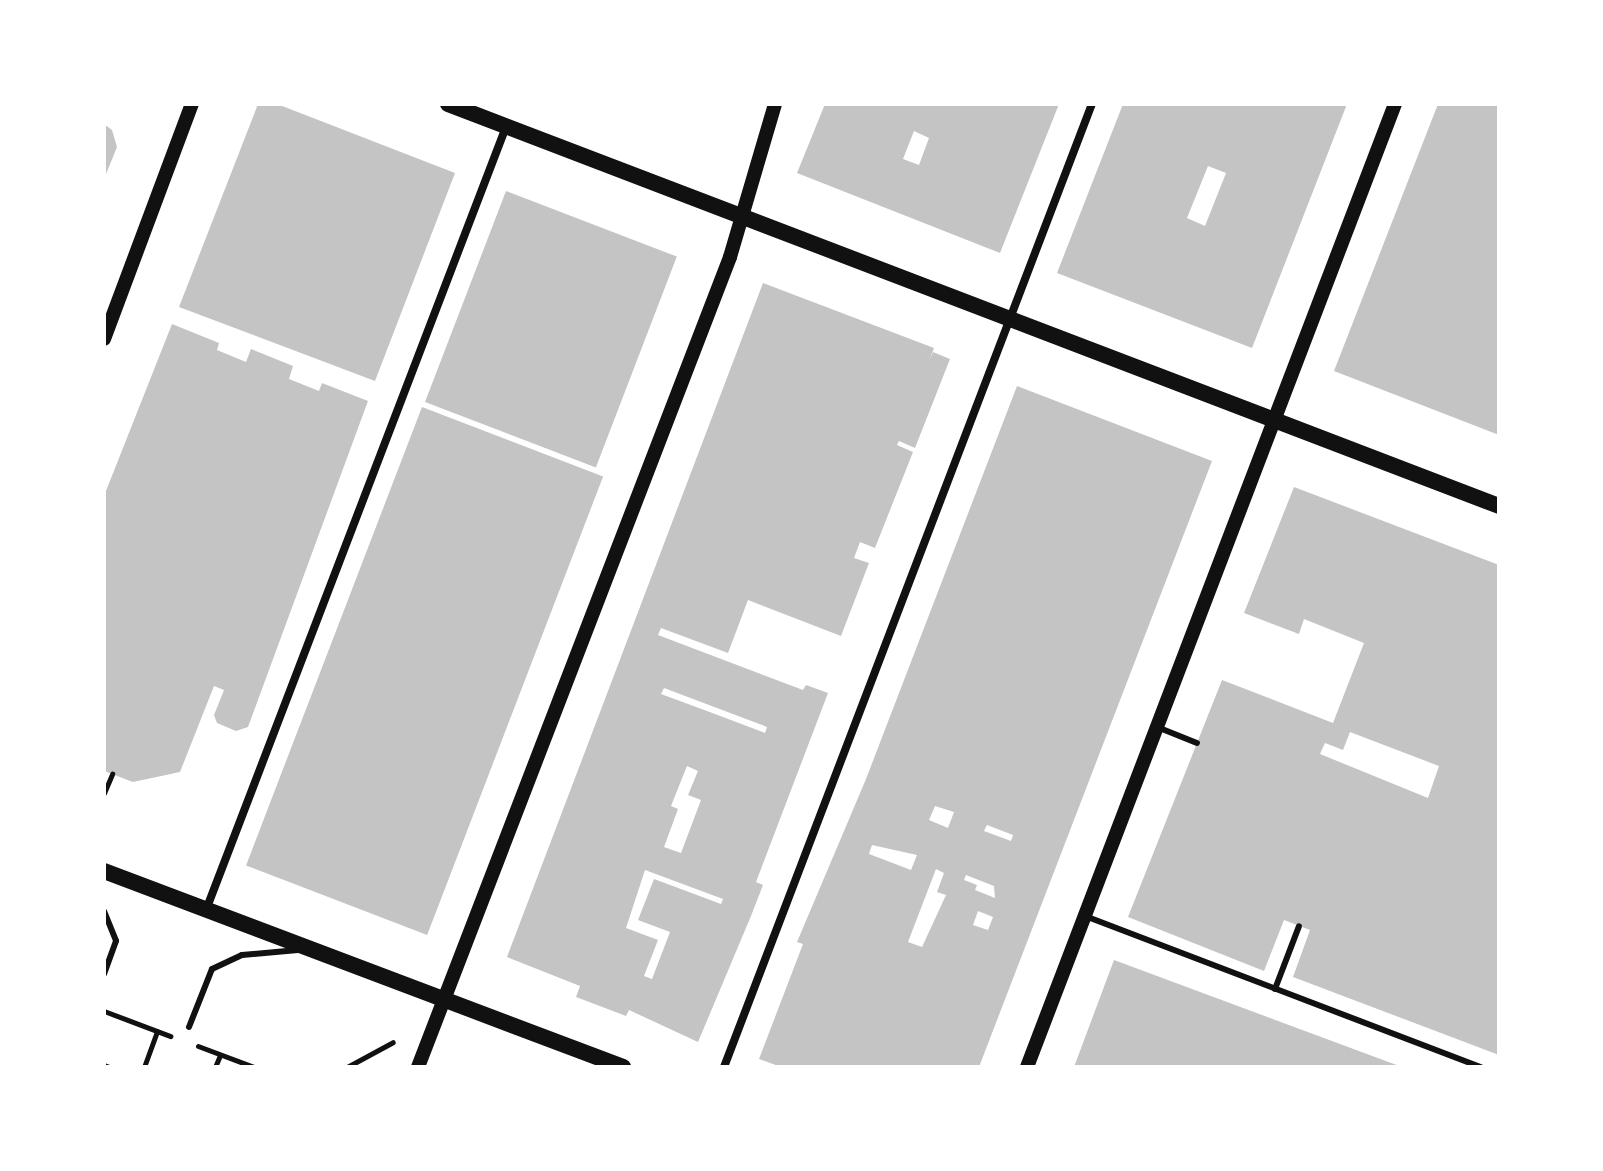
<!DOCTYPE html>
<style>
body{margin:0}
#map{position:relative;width:1603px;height:1171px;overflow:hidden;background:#fff;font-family:"Nunito Sans",sans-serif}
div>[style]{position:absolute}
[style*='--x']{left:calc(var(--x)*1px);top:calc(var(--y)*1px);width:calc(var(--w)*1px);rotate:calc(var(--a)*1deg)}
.building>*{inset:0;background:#c4c4c4;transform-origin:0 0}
.path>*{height:5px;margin:-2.5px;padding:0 2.5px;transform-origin:2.5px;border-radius:2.5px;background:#111}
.service>*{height:6px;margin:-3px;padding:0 3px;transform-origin:3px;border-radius:3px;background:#111}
.minor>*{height:8px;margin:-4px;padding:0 4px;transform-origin:4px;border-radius:4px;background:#111}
.tertiary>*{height:14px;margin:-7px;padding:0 7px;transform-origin:7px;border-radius:7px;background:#111}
.secondary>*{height:16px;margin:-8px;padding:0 8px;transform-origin:8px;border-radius:8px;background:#111}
span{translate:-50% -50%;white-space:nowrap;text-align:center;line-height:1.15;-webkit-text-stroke:7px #fff;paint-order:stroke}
.frame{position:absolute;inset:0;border:106px solid #fff;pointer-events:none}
</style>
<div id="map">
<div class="building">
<div style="clip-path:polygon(258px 104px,277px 104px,455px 173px,375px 381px,179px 307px)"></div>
<div style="clip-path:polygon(evenodd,825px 104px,1059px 104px,1000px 253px,797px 173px,825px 104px,914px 131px,929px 138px,919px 165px,903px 159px,914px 131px)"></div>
<div style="clip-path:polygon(evenodd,1123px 104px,1347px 104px,1252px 348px,1057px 273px,1123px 104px,1208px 166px,1226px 173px,1205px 226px,1187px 218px,1208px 166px)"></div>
<div style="clip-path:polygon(1438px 104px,1499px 104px,1499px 435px,1334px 371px)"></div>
<div style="clip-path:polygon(104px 124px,112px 130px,117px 147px,104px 179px)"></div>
<div style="left:506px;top:191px;width:183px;height:226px;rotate:21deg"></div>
<div style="clip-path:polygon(evenodd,763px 283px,934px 348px,929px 361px,933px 352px,950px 359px,915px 448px,899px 441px,897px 445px,913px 452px,875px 548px,860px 542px,854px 558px,869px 563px,841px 636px,748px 600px,728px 653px,661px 628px,658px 635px,803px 690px,806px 685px,828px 693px,756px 882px,763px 885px,751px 916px,698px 1042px,629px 1010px,626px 1016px,576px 997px,580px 986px,507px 957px,763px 283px,664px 688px,767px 727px,765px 733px,707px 711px,661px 694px,664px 688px,763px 283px,687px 766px,698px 771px,688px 795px,701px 800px,681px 853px,664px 847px,678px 809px,671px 806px,687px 766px,763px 283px,645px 870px,723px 899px,721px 904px,654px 879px,638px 920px,670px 932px,652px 979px,644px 976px,658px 940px,626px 928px,645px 870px)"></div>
<div style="clip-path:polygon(172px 324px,219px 343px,217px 350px,246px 362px,251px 349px,293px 366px,289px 379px,319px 391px,322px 383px,368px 401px,248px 727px,236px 731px,217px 723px,214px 715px,224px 690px,214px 686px,180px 772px,133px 782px,104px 771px,104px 496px)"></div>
<div style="clip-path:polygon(evenodd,1017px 386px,1212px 461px,979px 1067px,781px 1067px,759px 1059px,803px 944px,797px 942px,866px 779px,1017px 386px,935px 806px,954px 812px,948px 828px,929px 820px,935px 806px,1017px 386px,987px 825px,1013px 835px,1011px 841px,984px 831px,987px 825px,1017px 386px,872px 845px,917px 855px,911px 870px,869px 854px,872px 845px,1017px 386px,936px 869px,944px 873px,937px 892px,946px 895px,922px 947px,908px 942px,936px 869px,1017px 386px,966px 875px,994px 886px,995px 898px,975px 890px,977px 885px,964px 880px,966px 875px,1017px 386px,978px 911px,993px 917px,988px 930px,973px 925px,978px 911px)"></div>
<div style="left:422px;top:407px;width:194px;height:491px;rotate:21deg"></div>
<div style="clip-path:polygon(evenodd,1294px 487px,1499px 565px,1499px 1055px,1293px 977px,1310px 930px,1284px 920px,1264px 971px,1128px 917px,1222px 680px,1333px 723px,1364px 643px,1304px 619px,1299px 634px,1244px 613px,1294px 487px,1350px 732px,1439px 766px,1428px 798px,1320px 754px,1325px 743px,1343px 750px,1350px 732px)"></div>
<div style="clip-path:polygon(1114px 960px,1402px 1067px,1074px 1067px)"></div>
</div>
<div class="path">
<div style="--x:104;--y:793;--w:21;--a:-67"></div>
<div style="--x:104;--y:1011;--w:71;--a:20.7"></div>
<div style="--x:198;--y:1046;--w:60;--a:20.6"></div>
<div style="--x:104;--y:1065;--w:5;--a:22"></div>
<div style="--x:144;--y:1067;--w:38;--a:-70"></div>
<div style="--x:215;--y:1067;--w:13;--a:-67"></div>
<div style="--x:347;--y:1067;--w:52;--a:-28.5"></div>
</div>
<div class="service">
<div style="--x:1157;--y:727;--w:43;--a:21.8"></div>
<div style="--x:104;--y:911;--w:32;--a:68"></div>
<div style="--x:116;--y:941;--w:35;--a:110"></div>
<div style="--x:1085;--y:916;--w:424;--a:20.9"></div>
<div style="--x:1275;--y:989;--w:67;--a:-69.1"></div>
<div style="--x:189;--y:1027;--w:62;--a:-68.4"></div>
<div style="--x:212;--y:969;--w:33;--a:-25"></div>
<div style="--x:242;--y:955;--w:56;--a:-5.1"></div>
</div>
<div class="minor">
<div style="--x:206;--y:910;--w:839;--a:-69.04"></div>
<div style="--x:724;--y:1067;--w:1031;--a:-69.09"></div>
</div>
<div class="tertiary">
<div style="--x:104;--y:339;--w:251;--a:-69.5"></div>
<div style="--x:418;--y:1067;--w:868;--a:-68.93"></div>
<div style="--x:730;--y:257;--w:159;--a:-73.6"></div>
<div style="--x:1027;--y:1067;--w:1031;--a:-69.09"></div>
</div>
<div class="secondary">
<div style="--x:448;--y:104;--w:1125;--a:20.93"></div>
<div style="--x:104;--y:871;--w:555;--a:20.69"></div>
</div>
<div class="frame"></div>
</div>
